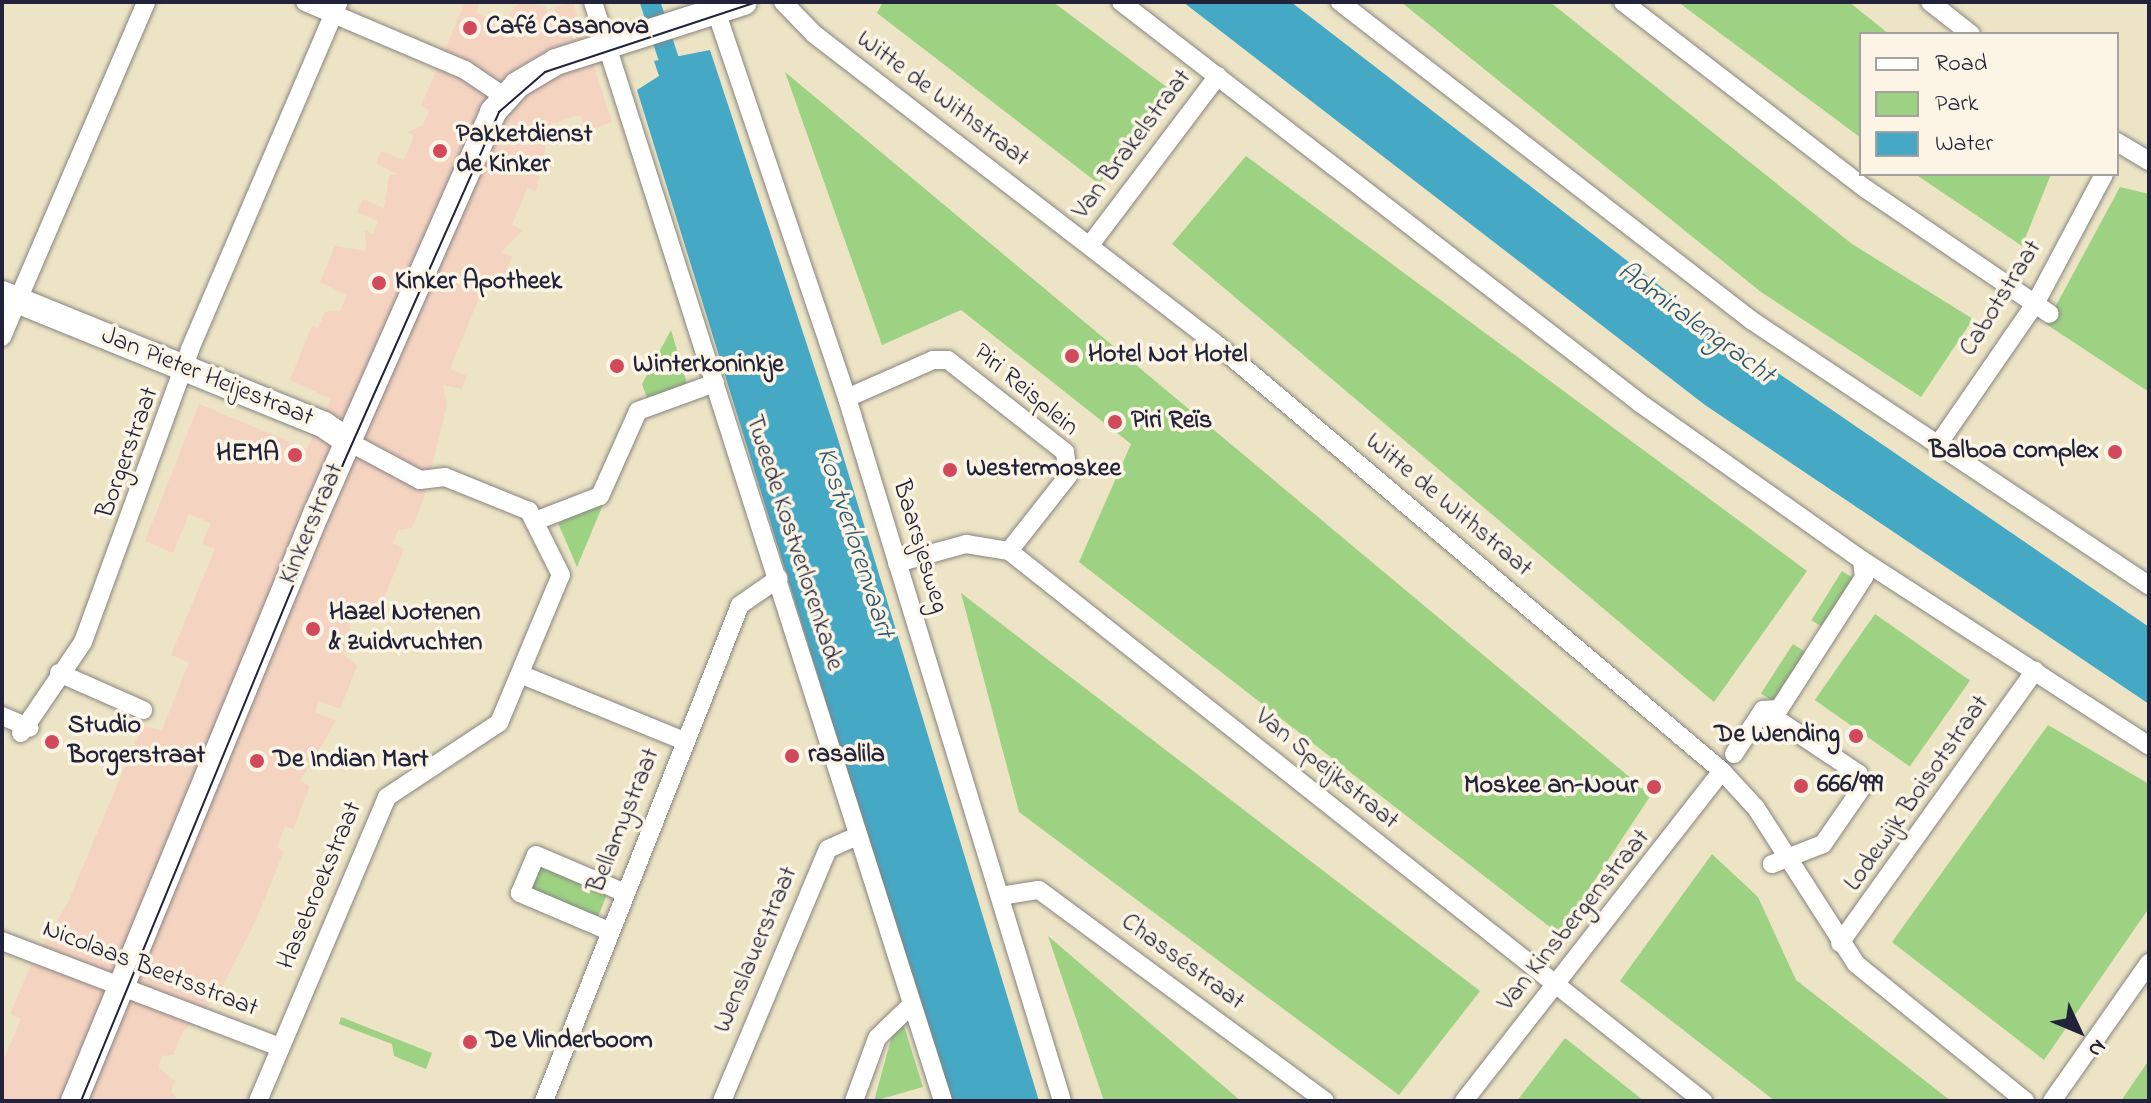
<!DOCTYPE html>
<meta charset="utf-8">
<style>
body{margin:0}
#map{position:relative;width:2151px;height:1103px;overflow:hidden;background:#ece4c4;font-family:"Indie Flower",sans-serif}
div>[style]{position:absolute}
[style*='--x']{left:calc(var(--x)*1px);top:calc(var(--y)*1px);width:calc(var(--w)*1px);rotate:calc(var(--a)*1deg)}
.built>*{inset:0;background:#f5d3c1}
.green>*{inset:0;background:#9dd283;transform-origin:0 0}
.water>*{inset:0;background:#45a8c4}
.canal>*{height:20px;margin:-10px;padding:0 10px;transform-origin:10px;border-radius:10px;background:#45a8c4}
.roads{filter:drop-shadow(0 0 2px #878380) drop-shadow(0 0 2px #878380)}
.street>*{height:18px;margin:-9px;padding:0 9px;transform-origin:9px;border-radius:9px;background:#fff}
.secondary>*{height:26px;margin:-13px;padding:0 13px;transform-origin:13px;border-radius:13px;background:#fff}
.tram>*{height:2px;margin:-1px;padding:0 1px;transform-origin:1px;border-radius:1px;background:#22223b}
.dots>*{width:22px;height:22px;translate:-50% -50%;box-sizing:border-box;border:4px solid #fcf5e5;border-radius:50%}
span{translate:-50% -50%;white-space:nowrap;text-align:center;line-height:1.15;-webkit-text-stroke:7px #fcf5e5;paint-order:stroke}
.poi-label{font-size:26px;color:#22223b;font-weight:700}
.left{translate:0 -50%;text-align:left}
.right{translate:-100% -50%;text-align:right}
.street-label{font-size:26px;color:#22223b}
.water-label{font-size:28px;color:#305872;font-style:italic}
.frame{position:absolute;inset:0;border:4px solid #22223b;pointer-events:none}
.legend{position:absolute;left:1859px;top:32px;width:260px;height:144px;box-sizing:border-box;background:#fcf5e5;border:2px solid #a5a1a1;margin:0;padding:10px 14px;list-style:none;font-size:24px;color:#22223b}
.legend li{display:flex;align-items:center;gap:16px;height:40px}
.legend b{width:40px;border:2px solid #a5a1a1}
.north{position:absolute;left:2039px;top:991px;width:80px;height:80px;-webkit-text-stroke:6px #fcf5e5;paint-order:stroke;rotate:134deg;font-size:22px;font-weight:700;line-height:32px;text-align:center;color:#22223b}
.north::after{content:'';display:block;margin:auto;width:28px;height:36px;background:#22223b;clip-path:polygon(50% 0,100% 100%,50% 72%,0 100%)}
</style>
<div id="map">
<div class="built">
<div style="clip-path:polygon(465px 2px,480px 2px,476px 13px,502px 24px,519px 2px,545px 6px,550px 20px,557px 18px,554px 7px,573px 2px,612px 122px,586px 131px,580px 115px,550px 124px,536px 191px,527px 188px,512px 225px,523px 230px,501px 252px,512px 257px,502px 283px,487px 278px,450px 369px,467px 376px,462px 389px,443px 385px,447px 405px,424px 498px,412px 528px,398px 530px,393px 543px,404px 549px,378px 613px,374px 623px,350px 613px,350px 632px,358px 635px,339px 639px,356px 647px,341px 652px,357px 666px,340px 709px,319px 701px,315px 712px,336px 721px,300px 781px,310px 786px,293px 829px,285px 827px,277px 847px,284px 851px,256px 920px,217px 997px,183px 1031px,173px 1055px,161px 1056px,159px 1068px,175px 1081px,171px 1091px,179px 1101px,2px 1101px,2px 1063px,21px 1019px,10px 1014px,28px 972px,69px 900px,142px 726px,162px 730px,189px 662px,171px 655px,215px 549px,202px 544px,211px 523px,189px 514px,173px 553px,145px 541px,199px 404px,307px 449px,331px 399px,290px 380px,312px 326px,318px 328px,325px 312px,340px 311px,347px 295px,320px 282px,335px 246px,366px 251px,365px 230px,373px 234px,378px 221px,357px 212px,363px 199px,384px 208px,389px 175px,398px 174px,376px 164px,381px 151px,404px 160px,414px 136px,408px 132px,423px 125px,429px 110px,421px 106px)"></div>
</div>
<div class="green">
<div style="clip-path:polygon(883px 2px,1053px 2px,1172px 91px,1099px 184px,877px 13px)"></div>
<div style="clip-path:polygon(1401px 2px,1550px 2px,1852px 244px,1973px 319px,1921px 397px,1761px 292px)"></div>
<div style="clip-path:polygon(1678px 2px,1849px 2px,1889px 34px,1861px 34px,1861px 138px)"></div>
<div style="clip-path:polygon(785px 72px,1651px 795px,1559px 934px,1079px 562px,1131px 444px,961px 310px,882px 345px)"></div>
<div style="clip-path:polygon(1246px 156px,1807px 571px,1714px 702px,1172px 244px)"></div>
<div style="clip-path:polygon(1915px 174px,2051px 174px,2022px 246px)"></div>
<div style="clip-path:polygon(2120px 187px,2149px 194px,2149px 392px,2046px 324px)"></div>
<div style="clip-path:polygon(671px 330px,688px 387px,648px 400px,642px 384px)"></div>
<div style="clip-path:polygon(604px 502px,577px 567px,558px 523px)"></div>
<div style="left:1842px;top:571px;width:15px;height:58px;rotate:32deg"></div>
<div style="clip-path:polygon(961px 593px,1480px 991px,1399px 1095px,1019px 812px)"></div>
<div style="left:1875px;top:614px;width:116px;height:105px;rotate:35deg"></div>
<div style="left:1793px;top:644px;width:17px;height:59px;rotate:33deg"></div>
<div style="clip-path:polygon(2048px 725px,2149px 784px,2149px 908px,2044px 1060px,1892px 942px)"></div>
<div style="left:534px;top:851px;width:84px;height:48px;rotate:22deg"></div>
<div style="clip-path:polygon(1712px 854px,1758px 897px,1796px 980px,1951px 1101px,1775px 1101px,1620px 981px)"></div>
<div style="clip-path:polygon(1048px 936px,1241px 1101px,1104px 1101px)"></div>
<div style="clip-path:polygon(341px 1017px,432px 1053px,426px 1069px,394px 1056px,392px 1044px,339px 1024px)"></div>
<div style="clip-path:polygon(904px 1026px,923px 1087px,874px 1101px,893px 1032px)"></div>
<div style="clip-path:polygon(1565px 1038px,1644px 1101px,1517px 1101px)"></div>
<div style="clip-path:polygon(2149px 1060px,2149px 1101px,2121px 1101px)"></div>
</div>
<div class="water">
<div style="clip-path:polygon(1183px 2px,1291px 2px,1734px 343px,2149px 627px,2149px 704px,1705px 405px)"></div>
<div style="clip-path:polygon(710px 50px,837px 436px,1039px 1101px,949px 1101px,637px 90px,659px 76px,654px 61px)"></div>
</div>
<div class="canal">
<div style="--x:650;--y:2;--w:83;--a:71.8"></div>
</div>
<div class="roads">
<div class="street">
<div style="--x:305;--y:2;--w:174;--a:23"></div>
<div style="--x:465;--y:70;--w:48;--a:34"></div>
<div style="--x:593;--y:2;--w:1153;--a:72.33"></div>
<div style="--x:783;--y:2;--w:45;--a:45.9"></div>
<div style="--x:814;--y:34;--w:506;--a:37.62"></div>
<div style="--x:1215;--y:343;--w:664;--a:40.17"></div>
<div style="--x:1722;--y:771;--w:50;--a:47.4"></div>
<div style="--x:1756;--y:808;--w:185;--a:57.3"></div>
<div style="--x:1856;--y:964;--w:218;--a:39"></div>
<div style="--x:1121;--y:2;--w:656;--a:37.69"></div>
<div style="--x:1640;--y:403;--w:272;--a:35.3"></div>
<div style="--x:1862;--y:560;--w:342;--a:32.9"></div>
<div style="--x:1340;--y:2;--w:520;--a:37.73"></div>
<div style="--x:1751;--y:320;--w:478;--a:33.7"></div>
<div style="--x:1623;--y:2;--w:307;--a:37.6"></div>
<div style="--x:1866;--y:189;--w:222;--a:34.2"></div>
<div style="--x:1930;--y:2;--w:52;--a:38"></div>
<div style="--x:716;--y:11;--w:409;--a:71.3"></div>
<div style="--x:847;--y:398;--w:735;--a:72.99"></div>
<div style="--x:2117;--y:142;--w:37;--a:31"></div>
<div style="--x:1090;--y:245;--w:212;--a:-52.9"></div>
<div style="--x:2;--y:337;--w:365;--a:-66.7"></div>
<div style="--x:847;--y:398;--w:94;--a:-23.8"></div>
<div style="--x:933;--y:360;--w:15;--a:0"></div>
<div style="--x:948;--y:360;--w:149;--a:38.2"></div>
<div style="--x:1065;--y:452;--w:24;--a:83"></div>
<div style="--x:1068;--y:476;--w:95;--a:128.2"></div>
<div style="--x:1937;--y:446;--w:173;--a:-55.4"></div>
<div style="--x:2035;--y:304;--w:147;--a:-62"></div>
<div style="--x:538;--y:520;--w:66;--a:-21.2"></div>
<div style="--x:600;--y:496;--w:93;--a:-65.9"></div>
<div style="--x:638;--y:411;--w:82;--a:-20"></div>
<div style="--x:897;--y:563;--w:72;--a:-15.4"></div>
<div style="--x:966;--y:544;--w:44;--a:9.2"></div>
<div style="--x:1009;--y:551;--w:886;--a:38.4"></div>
<div style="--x:59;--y:673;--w:92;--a:23.8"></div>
<div style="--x:520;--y:674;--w:177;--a:22.2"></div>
<div style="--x:1763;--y:710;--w:115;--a:33.7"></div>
<div style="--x:1859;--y:774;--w:15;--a:82"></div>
<div style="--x:1861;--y:789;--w:67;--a:124.6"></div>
<div style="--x:1823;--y:844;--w:55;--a:158.6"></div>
<div style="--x:2;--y:716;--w:30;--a:23"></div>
<div style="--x:21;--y:733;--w:110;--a:-55.7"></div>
<div style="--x:83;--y:642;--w:312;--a:-69.9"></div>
<div style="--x:190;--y:349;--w:378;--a:-66.8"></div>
<div style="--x:1734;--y:754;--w:53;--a:-56.6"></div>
<div style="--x:1763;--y:710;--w:16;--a:-4"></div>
<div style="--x:1779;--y:709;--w:157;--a:-57.2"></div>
<div style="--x:1864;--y:577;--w:17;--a:-97"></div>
<div style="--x:1000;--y:896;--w:39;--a:-9"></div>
<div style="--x:1039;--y:890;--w:355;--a:36.4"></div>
<div style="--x:609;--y:931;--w:97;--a:-156.9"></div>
<div style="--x:520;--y:893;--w:41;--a:-67.2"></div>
<div style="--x:536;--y:855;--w:97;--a:23.1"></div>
<div style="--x:2;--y:941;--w:298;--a:20.9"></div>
<div style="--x:1840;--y:943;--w:335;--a:-54.4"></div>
<div style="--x:258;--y:1101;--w:330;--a:-67"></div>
<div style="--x:387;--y:797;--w:134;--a:-33.5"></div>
<div style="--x:499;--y:723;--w:160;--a:-67.3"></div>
<div style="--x:561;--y:575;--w:72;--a:-116.6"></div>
<div style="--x:529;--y:511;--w:91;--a:-158"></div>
<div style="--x:445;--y:477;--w:25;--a:173"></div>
<div style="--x:420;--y:480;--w:81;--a:-151.8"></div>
<div style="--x:544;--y:1101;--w:533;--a:-68.44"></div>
<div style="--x:740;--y:605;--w:47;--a:-34.7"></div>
<div style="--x:722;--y:1101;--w:273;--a:-67.2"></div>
<div style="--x:828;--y:849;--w:32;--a:-24"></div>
<div style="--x:854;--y:1101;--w:67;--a:-69.9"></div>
<div style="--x:877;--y:1038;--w:45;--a:-44.1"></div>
<div style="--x:1464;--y:1101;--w:419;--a:-52"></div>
<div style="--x:2052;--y:1101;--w:169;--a:-54.9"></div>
</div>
<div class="secondary">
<div style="--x:2;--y:294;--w:348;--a:22.1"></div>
<div style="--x:324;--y:425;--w:30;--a:34"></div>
<div style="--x:74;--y:1101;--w:635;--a:-67.6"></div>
<div style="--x:316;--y:514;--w:439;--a:-66.2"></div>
<div style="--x:493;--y:112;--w:36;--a:-48"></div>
<div style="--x:517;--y:85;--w:45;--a:-30.5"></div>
<div style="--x:556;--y:62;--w:197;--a:-17.7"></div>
</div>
</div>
<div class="tram">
<div style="--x:81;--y:1101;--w:691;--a:-67.63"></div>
<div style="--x:344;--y:462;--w:383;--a:-66.1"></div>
<div style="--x:499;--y:112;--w:61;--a:-41"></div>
<div style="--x:545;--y:72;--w:223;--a:-18.3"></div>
</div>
<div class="dots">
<div style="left:470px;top:28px;background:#d1495b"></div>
<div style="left:440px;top:151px;background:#d1495b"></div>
<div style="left:379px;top:283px;background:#d1495b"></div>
<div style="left:1072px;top:356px;background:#d1495b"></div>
<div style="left:617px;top:366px;background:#d1495b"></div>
<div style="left:1115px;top:422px;background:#d1495b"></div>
<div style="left:2115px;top:452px;background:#d1495b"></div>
<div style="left:295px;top:455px;background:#d1495b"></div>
<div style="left:950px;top:470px;background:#d1495b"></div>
<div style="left:313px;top:629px;background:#d1495b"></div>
<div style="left:1856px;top:736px;background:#d1495b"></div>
<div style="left:52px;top:742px;background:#d1495b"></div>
<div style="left:792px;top:756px;background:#d1495b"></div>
<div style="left:257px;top:761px;background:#d1495b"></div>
<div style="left:1801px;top:786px;background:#d1495b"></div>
<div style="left:1654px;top:787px;background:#d1495b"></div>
<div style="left:470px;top:1042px;background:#d1495b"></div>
</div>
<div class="poi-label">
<span class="left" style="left:486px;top:28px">Café Casanova</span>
<span class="left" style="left:456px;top:151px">Pakketdienst<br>de Kinker</span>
<span class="left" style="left:395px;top:283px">Kinker Apotheek</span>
<span class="left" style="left:1088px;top:356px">Hotel Not Hotel</span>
<span class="left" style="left:633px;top:366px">Winterkoninkje</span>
<span class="left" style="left:1131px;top:422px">Piri Reïs</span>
<span class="right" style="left:2099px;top:452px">Balboa complex</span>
<span class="right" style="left:279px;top:455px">HEMA</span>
<span class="left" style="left:966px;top:470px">Westermoskee</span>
<span class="left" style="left:329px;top:629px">Hazel Notenen<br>&amp; zuidvruchten</span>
<span class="left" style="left:68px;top:742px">Studio<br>Borgerstraat</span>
<span class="right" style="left:1840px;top:736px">De Wending</span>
<span class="left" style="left:808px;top:756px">rasalila</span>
<span class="left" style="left:273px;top:761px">De Indian Mart</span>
<span class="left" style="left:1817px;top:786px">666/999</span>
<span class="right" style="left:1638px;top:787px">Moskee an-Nour</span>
<span class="left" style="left:486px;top:1042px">De Vlinderboom</span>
</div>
<div class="street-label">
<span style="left:942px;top:100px;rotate:37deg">Witte de Withstraat</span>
<span style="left:1133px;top:145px;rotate:-53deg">Van Brakelstraat</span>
<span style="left:2002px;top:299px;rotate:-58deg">Cabotstraat</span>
<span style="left:207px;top:378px;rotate:22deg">Jan Pieter Heijestraat</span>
<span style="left:1025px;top:391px;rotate:40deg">Piri Reisplein</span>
<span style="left:129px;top:453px;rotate:-70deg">Borgerstraat</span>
<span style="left:1448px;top:506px;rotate:40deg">Witte de Withstraat</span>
<span style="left:313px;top:524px;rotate:-67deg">Kinkerstraat</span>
<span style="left:793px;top:543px;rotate:72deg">Tweede Kostverlorenkade</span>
<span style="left:919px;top:547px;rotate:73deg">Baarsjesweg</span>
<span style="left:1326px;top:770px;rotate:39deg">Van Speijkstraat</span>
<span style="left:1918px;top:794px;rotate:-55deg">Lodewijk Boisotstraat</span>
<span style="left:625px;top:821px;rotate:-68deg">Bellamystraat</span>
<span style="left:321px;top:886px;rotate:-67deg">Hasebroekstraat</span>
<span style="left:1575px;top:921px;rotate:-51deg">Van Kinsbergenstraat</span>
<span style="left:757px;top:950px;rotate:-67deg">Wenslauerstraat</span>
<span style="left:1182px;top:963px;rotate:36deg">Chasséstraat</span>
<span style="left:150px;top:970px;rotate:21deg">Nicolaas Beetsstraat</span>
</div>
<div class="water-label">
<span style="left:1695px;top:324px;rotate:36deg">Admiralengracht</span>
<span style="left:854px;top:543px;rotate:72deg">Kostverlorenvaart</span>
</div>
<div class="frame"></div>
<ul class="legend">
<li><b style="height:10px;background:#fff"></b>Road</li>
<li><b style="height:22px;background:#9dd283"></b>Park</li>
<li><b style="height:22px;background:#45a8c4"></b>Water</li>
</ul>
<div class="north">N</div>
</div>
